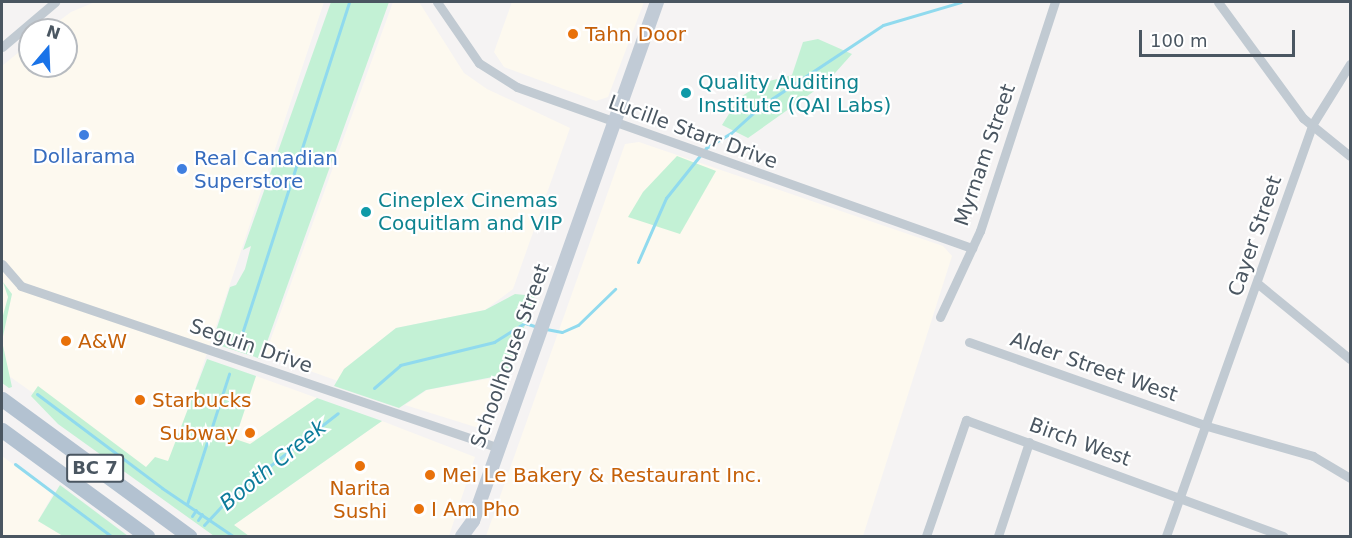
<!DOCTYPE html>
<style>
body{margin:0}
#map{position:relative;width:1352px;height:538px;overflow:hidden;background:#f5f3f3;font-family:"DejaVu Sans",sans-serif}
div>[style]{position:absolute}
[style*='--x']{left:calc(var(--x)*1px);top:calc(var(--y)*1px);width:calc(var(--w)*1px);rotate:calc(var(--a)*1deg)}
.commercial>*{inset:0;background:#fdf9ef}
.green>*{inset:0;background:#c3f1d5}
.stream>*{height:3px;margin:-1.5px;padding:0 1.5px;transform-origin:1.5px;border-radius:1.5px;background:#90daee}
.minor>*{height:9px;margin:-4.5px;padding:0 4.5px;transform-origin:4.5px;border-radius:4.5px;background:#c1cad2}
.secondary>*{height:14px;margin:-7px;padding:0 7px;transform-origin:7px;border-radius:7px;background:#c1cbd6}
.primary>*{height:15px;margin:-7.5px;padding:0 7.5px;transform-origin:7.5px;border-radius:7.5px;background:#b3c2d1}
.dots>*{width:16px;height:16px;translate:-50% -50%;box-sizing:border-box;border:3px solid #fff;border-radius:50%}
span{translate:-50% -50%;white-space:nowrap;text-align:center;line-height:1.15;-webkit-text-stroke:4.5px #fff;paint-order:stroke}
.shield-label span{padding:2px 4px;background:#fff;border:2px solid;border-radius:4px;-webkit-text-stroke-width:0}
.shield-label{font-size:18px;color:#4a5661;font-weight:700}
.food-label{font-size:20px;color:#c56008}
.left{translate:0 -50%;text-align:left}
.right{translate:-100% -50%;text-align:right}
.culture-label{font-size:20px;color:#0d838f}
.street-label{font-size:20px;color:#4a5661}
.shop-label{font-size:20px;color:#366cbe}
.water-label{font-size:21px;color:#0c7c9b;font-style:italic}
.frame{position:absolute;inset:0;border:3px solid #4a5661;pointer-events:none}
.north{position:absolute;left:18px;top:18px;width:60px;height:60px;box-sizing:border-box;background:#fff;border:2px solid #b7bbc0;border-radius:50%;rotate:19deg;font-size:16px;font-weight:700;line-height:24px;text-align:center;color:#4a5661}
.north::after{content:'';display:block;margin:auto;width:21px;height:27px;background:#1a73e8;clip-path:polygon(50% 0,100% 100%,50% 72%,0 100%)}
.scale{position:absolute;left:1139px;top:30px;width:156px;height:27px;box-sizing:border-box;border:3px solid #4a5661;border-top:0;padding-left:8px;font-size:18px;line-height:21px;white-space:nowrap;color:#4a5661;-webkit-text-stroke:4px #fff;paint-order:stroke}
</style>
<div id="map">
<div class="commercial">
<div style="clip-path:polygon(95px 2px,324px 2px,163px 485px,2px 371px,2px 66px,30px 43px,30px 66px,66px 66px,66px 30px,47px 30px,71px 12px)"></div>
<div style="clip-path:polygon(393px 2px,419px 2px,464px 73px,487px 89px,570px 128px,513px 289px,485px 310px,396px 328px,344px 369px,338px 381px,265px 355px)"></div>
<div style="clip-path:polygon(512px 2px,644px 2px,608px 97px,596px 101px,504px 67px,494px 52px)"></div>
<div style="clip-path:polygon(639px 142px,943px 246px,952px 256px,863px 536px,486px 536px,625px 144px)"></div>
<div style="clip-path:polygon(256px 376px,317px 398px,250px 445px,235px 439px)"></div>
<div style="clip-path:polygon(498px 377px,505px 379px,485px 430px,405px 405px,427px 390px)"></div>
<div style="clip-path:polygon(382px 421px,475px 457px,449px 536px,249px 536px,234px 525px)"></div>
<div style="clip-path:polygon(2px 456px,53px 494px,38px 521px,63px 536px,2px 536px)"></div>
</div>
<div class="green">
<div style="clip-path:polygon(331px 2px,389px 2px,261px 359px,212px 343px,230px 287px,236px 285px,245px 269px,251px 246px,243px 250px)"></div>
<div style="clip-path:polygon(818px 39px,852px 54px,827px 82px,748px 138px,722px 125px,739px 98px,762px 83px,792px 75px,803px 42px)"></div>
<div style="clip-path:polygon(677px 156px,716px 171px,680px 234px,628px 217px,643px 192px)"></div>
<div style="clip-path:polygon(3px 282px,12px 294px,2px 341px,12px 387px,9px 388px,2px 383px,2px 319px,8px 297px)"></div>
<div style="clip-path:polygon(515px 294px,535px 296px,508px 374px,426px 390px,399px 408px,334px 386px,344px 369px,396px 328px,485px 310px)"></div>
<div style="clip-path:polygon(207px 359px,256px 376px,235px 439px,250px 444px,317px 398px,382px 421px,234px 525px,249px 536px,214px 536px,58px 424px,31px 396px,38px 386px,146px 467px,155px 457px,168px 461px)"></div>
<div style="clip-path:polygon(60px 485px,128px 536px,63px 536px,38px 521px)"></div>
</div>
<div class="stream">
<div style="--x:638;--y:262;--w:70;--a:-66.4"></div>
<div style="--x:666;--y:198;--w:64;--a:-51.3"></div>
<div style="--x:706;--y:148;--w:29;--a:-31"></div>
<div style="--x:731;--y:133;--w:40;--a:-42"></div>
<div style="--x:761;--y:106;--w:146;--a:-33.6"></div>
<div style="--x:883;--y:25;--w:81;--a:-16.4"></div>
<div style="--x:546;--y:329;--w:16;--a:11"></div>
<div style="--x:562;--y:332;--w:17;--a:-24"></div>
<div style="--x:578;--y:325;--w:52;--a:-44.2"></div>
<div style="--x:238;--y:346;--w:361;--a:-72.1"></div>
<div style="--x:374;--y:388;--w:35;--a:-41"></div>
<div style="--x:400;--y:365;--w:97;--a:-13.7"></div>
<div style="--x:494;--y:342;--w:36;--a:-32"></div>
<div style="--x:525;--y:323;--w:13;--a:18"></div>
<div style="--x:37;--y:394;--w:156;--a:36.9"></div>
<div style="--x:162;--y:488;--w:86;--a:34.1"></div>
<div style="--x:15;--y:464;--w:120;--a:36.9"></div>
<div style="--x:187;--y:504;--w:137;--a:-72.1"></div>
<div style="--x:192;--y:516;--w:7;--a:-56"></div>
<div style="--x:198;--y:520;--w:7;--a:-56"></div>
<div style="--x:204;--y:525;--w:40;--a:-47"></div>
<div style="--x:231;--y:496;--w:135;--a:-37.8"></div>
</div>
<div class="minor">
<div style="--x:437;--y:2;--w:74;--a:55.5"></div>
<div style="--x:479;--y:63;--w:45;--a:32.3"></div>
<div style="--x:517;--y:87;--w:483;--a:19.5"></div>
<div style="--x:1218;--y:2;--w:144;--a:53.8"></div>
<div style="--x:1303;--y:118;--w:60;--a:39"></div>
<div style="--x:2;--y:47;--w:70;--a:-40.3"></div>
<div style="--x:2;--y:264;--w:29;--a:49"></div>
<div style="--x:21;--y:286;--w:505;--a:18.72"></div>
<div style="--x:1257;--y:283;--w:120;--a:39.3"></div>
<div style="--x:940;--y:317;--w:95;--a:-65.1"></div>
<div style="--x:980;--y:231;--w:241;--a:-71.9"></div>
<div style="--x:969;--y:342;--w:252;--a:19.4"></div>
<div style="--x:1207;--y:426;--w:110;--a:15.8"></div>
<div style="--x:1313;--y:456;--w:43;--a:30.7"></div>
<div style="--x:926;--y:536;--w:123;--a:-71"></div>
<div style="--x:966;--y:420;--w:338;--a:20.1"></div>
<div style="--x:998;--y:536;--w:99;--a:-71.7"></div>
<div style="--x:1166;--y:536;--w:436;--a:-70.4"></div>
<div style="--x:1312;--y:125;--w:72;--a:-58.1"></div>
</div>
<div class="secondary">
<div style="--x:462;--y:536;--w:19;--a:-54"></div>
<div style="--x:473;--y:521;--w:551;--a:-70.48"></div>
</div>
<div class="primary">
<div style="--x:2;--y:399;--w:232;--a:36.2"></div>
<div style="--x:2;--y:430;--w:180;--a:36.2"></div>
</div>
<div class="dots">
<div style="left:573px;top:34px;background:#e8710a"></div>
<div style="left:686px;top:93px;background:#0f9aa8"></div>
<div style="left:84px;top:135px;background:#3f7fe0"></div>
<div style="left:182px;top:169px;background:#3f7fe0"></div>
<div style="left:366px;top:212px;background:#0f9aa8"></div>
<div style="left:66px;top:341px;background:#e8710a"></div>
<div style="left:140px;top:400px;background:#e8710a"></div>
<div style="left:250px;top:433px;background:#e8710a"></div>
<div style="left:360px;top:466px;background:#e8710a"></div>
<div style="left:430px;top:475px;background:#e8710a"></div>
<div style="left:419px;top:509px;background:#e8710a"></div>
</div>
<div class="shield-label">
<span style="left:95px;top:468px">BC 7</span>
</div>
<div class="food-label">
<span class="left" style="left:585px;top:34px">Tahn Door</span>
<span class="left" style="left:78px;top:341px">A&amp;W</span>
<span class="left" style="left:152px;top:400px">Starbucks</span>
<span class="right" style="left:238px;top:433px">Subway</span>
<span class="left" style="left:442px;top:475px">Mei Le Bakery &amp; Restaurant Inc.</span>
<span style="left:360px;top:500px">Narita<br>Sushi</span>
<span class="left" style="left:431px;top:509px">I Am Pho</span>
</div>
<div class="culture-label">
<span class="left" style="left:698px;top:94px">Quality Auditing<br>Institute (QAI Labs)</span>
<span class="left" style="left:378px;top:212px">Cineplex Cinemas<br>Coquitlam and VIP</span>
</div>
<div class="street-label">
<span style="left:693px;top:132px;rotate:20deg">Lucille Starr Drive</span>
<span style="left:985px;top:155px;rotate:-71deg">Myrnam Street</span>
<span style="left:1255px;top:236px;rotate:-71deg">Cayer Street</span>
<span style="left:251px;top:346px;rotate:19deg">Seguin Drive</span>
<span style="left:510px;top:356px;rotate:-70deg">Schoolhouse Street</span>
<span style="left:1094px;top:367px;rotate:19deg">Alder Street West</span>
<span style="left:1080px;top:442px;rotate:20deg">Birch West</span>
</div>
<div class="shop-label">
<span style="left:84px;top:156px">Dollarama</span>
<span class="left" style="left:194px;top:170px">Real Canadian<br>Superstore</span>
</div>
<div class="water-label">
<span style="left:273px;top:465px;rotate:-39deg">Booth Creek</span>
</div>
<div class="frame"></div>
<div class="north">N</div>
<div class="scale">100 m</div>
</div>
